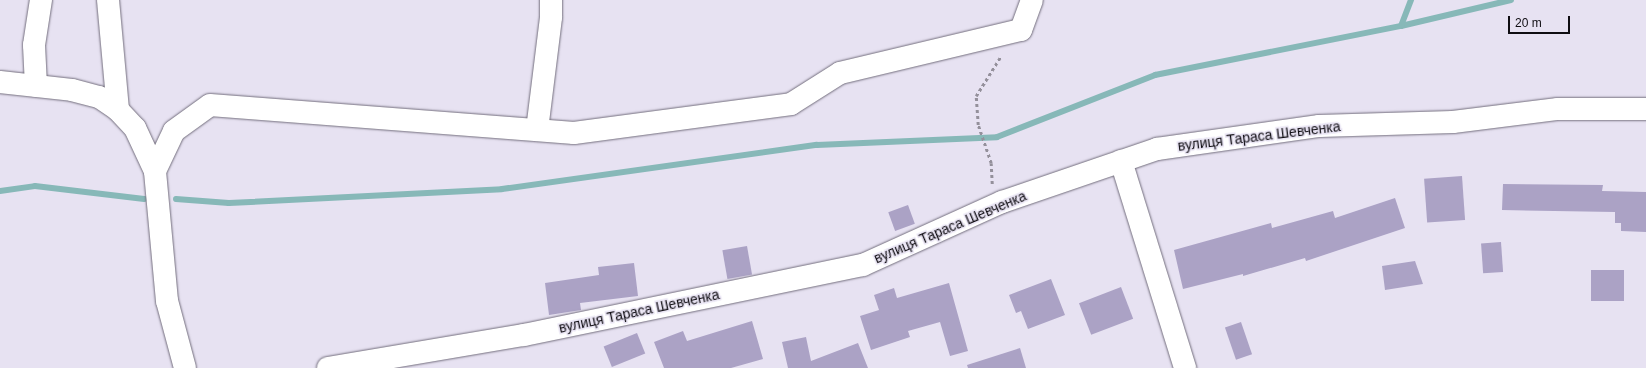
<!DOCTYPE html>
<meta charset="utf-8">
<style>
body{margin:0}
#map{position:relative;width:1646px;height:368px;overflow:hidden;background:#e7e2f2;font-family:Helvetica,sans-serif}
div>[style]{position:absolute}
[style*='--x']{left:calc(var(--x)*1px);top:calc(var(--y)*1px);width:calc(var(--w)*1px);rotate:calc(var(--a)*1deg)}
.stream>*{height:6px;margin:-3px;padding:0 3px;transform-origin:3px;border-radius:3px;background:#87b8b8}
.building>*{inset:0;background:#aba2c5;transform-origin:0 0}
.path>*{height:2.5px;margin-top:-1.25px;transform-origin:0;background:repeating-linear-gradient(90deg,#94909b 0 3px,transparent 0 6px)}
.roads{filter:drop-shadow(0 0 1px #736e7d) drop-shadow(0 0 1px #736e7d)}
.minor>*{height:22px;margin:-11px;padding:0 11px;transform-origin:11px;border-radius:11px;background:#fff}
span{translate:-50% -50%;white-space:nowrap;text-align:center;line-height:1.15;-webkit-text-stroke:3px #e7e2f2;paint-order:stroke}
.street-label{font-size:14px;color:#0f0d12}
.scale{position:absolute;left:1508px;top:16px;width:62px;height:18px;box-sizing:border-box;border:2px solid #0f0d12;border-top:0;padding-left:5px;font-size:12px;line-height:14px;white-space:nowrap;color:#0f0d12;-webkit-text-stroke:3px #e7e2f2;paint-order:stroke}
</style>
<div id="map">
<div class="stream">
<div style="--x:1401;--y:26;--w:113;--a:-13.3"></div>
<div style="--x:0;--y:191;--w:35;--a:-8"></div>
<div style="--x:35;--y:186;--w:110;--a:6.8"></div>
<div style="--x:176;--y:199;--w:53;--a:4.3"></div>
<div style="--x:229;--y:203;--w:273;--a:-2.9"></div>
<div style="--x:502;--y:189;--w:318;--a:-8"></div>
<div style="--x:817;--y:145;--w:180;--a:-2.5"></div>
<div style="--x:997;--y:137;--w:170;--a:-21.4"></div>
<div style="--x:1155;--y:75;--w:251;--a:-11.3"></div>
<div style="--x:1401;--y:26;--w:28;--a:-69"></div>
</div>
<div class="building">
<div style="left:1462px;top:176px;width:44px;height:38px;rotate:86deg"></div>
<div style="clip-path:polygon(1503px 184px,1603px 185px,1602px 191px,1646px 192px,1646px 232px,1621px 231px,1621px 223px,1615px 223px,1615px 212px,1502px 210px)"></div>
<div style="clip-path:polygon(1395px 198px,1405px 228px,1306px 261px,1305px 258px,1243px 276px,1243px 274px,1183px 289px,1174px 250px,1271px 223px,1272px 228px,1333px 211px,1335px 218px)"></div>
<div style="left:908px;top:205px;width:20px;height:21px;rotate:70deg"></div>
<div style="left:1501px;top:242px;width:30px;height:20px;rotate:86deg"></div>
<div style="left:747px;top:246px;width:29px;height:25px;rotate:80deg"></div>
<div style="clip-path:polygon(1415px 261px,1423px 284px,1385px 290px,1382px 266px)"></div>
<div style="clip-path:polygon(634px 263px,638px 296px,580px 303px,581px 310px,549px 315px,545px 283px,599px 275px,598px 267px)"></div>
<div style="left:1591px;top:270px;width:33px;height:31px"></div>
<div style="clip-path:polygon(1051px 279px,1065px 315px,1028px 329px,1021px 311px,1016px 313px,1009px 295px)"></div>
<div style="clip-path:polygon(949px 283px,968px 351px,950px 356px,940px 322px,908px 331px,910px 337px,871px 350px,860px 316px,879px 310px,874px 295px,894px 288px,897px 298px)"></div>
<div style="left:1121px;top:287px;width:34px;height:45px;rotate:69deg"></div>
<div style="clip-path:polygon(752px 321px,763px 359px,731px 368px,664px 368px,654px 342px,683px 331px,687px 341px)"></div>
<div style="left:1241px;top:322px;width:34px;height:17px;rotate:71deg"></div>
<div style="left:637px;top:333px;width:22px;height:36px;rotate:68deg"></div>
<div style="clip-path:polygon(806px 337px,811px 361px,858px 343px,868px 368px,788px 368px,782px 342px)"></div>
<div style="clip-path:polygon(1020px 348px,1026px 368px,968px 368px,967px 365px)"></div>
</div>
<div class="path">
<div style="--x:992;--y:184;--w:21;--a:-93"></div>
<div style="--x:991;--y:163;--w:40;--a:-108.9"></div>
<div style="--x:978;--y:125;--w:29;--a:-94"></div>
<div style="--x:976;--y:96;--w:47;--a:-58"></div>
</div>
<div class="roads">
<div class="minor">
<div style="--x:108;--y:0;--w:110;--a:84.8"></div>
<div style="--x:0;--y:82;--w:72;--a:6.3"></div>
<div style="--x:72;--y:90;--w:28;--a:15"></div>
<div style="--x:99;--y:97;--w:23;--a:34"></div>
<div style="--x:118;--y:110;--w:25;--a:47"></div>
<div style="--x:135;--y:128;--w:47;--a:65.1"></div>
<div style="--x:36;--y:86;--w:41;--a:-92.8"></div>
<div style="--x:34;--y:45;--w:46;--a:-81.2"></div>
<div style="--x:537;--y:130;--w:114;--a:-82.9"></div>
<div style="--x:551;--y:17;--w:17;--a:-90"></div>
<div style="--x:1121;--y:161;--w:217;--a:72.8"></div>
<div style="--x:185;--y:368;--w:69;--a:-105"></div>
<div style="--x:167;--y:301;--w:131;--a:-95.3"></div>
<div style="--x:155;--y:171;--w:44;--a:-64.6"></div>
<div style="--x:174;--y:131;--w:44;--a:-35.8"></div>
<div style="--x:210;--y:105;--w:365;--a:4.4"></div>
<div style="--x:574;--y:133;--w:219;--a:-7.6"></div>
<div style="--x:791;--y:104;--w:58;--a:-32.3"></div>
<div style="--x:840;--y:73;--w:186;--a:-13.4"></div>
<div style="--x:1021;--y:30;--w:32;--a:-70"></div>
<div style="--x:328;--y:368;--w:199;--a:-9.6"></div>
<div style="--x:524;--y:335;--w:346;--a:-11.7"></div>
<div style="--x:863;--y:265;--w:153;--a:-24.4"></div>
<div style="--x:1002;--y:202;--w:164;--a:-18.9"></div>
<div style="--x:1157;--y:149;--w:164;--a:-8.1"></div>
<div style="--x:1319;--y:126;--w:134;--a:-1.7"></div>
<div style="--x:1453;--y:122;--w:106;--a:-7.1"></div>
<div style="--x:1558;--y:109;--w:88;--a:0"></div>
</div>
</div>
<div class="street-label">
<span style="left:1259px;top:136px;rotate:-7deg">вулиця Тараса Шевченка</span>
<span style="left:950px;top:227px;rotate:-23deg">вулиця Тараса Шевченка</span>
<span style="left:639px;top:311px;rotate:-12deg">вулиця Тараса Шевченка</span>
</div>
<div class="scale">20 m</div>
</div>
